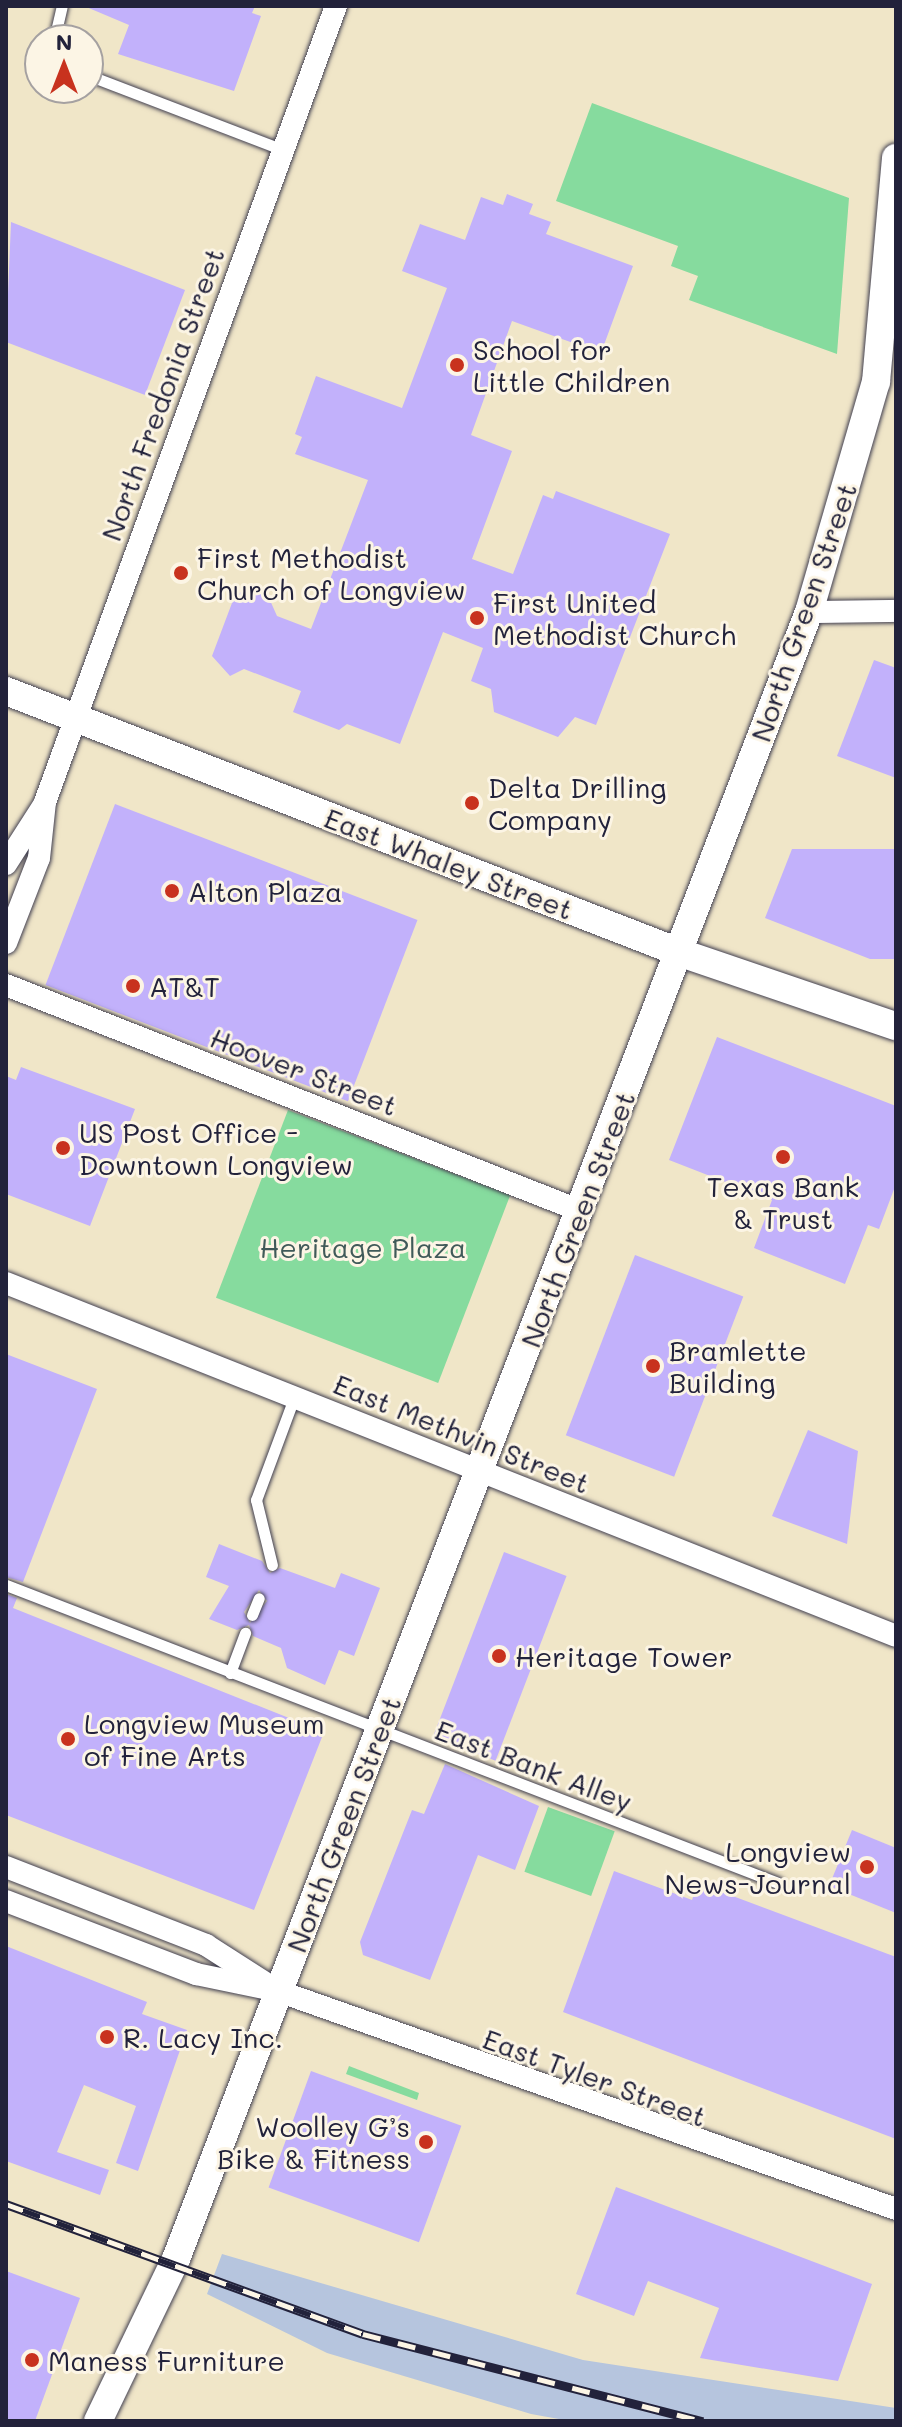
<!DOCTYPE html>
<meta charset="utf-8">
<style>
body{margin:0}
#map{position:relative;width:902px;height:2427px;overflow:hidden;background:#f0e6c8;font-family:Mali,sans-serif}
div>[style]{position:absolute}
[style*='--x']{left:calc(var(--x)*1px);top:calc(var(--y)*1px);width:calc(var(--w)*1px);rotate:calc(var(--a)*1deg)}
.industrial>*{inset:0;background:#b6c5de}
.green>*{inset:0;background:#86db9e;transform-origin:0 0}
.building>*{inset:0;background:#c2b1fb;transform-origin:0 0}
.roads{filter:drop-shadow(0 0 2px #413f50) drop-shadow(0 0 2px #413f50)}
.service>*{height:11px;margin:-5.5px;padding:0 5.5px;transform-origin:5.5px;border-radius:5.5px;background:#fff}
.minor>*{height:22px;margin:-11px;padding:0 11px;transform-origin:11px;border-radius:11px;background:#fff}
.tertiary>*{height:28px;margin:-14px;padding:0 14px;transform-origin:14px;border-radius:14px;background:#fff}
.rail>*{height:9px;margin-top:-4.5px;transform-origin:0;background:repeating-linear-gradient(90deg,#fcf5e5 0 18px,#22223b 0 36px);box-sizing:border-box;border-block:2px solid #22223b}
.dots>*{width:22px;height:22px;translate:-50% -50%;box-sizing:border-box;border:4px solid #fcf5e5;border-radius:50%}
span{translate:-50% -50%;white-space:nowrap;text-align:center;line-height:1.15;-webkit-text-stroke:6px #fcf5e5;paint-order:stroke}
.poi-label{font-size:28px;color:#22223b}
.left{translate:0 -50%;text-align:left}
.right{translate:-100% -50%;text-align:right}
.street-label{font-size:28px;color:#22223b}
.park-label{font-size:28px;color:#405a59}
.frame{position:absolute;inset:0;border:8px solid #22223b;pointer-events:none}
.north{position:absolute;left:24px;top:24px;width:80px;height:80px;box-sizing:border-box;background:#fcf5e5;border:2px solid #a5a1a1;border-radius:50%;rotate:0deg;font-size:22px;font-weight:700;line-height:32px;text-align:center;color:#22223b}
.north::after{content:'';display:block;margin:auto;width:28px;height:36px;background:#c8321e;clip-path:polygon(50% 0,100% 100%,50% 72%,0 100%)}
</style>
<div id="map">
<div class="industrial">
<div style="clip-path:polygon(222px 2254px,583px 2360px,896px 2408px,896px 2421px,570px 2421px,531px 2414px,327px 2353px,207px 2294px)"></div>
</div>
<div class="green">
<div style="clip-path:polygon(592px 103px,849px 198px,837px 354px,689px 300px,698px 276px,671px 266px,678px 246px,556px 201px)"></div>
<div style="left:288px;top:1110px;width:238px;height:201px;rotate:21deg"></div>
<div style="left:548px;top:1807px;width:71px;height:69px;rotate:20deg"></div>
<div style="clip-path:polygon(349px 2066px,419px 2093px,417px 2100px,346px 2074px)"></div>
</div>
<div class="building">
<div style="clip-path:polygon(84px 6px,255px 6px,252px 13px,261px 16px,234px 91px,118px 54px,129px 25px)"></div>
<div style="clip-path:polygon(507px 194px,533px 204px,529px 214px,551px 222px,546px 234px,633px 266px,601px 353px,512px 321px,471px 435px,512px 451px,472px 559px,513px 574px,543px 495px,553px 499px,556px 491px,670px 534px,596px 725px,575px 717px,558px 737px,494px 712px,491px 689px,471px 681px,483px 648px,443px 632px,400px 744px,347px 724px,339px 730px,293px 712px,301px 691px,244px 669px,230px 676px,212px 656px,235px 595px,254px 586px,265px 589px,277px 616px,311px 629px,368px 480px,295px 454px,302px 437px,295px 434px,316px 376px,402px 408px,447px 288px,402px 271px,420px 224px,465px 240px,481px 197px,503px 205px)"></div>
<div style="clip-path:polygon(11px 222px,185px 290px,145px 395px,6px 342px)"></div>
<div style="clip-path:polygon(874px 660px,896px 668px,896px 778px,837px 756px)"></div>
<div style="left:115px;top:804px;width:324px;height:194px;rotate:21deg"></div>
<div style="clip-path:polygon(792px 849px,896px 849px,896px 959px,870px 959px,765px 918px)"></div>
<div style="clip-path:polygon(717px 1037px,896px 1106px,896px 1184px,879px 1229px,868px 1225px,845px 1284px,754px 1248px,772px 1200px,669px 1160px)"></div>
<div style="clip-path:polygon(21px 1067px,135px 1109px,90px 1226px,6px 1194px,6px 1076px,16px 1080px)"></div>
<div style="left:635px;top:1255px;width:116px;height:193px;rotate:21deg"></div>
<div style="clip-path:polygon(6px 1354px,97px 1389px,23px 1582px,6px 1577px)"></div>
<div style="clip-path:polygon(808px 1430px,858px 1451px,847px 1544px,772px 1516px)"></div>
<div style="clip-path:polygon(evenodd,219px 1544px,262px 1561px,270px 1573px,280px 1568px,335px 1588px,341px 1573px,380px 1588px,354px 1656px,339px 1650px,325px 1685px,287px 1668px,281px 1648px,253px 1636px,249px 1625px,237px 1630px,209px 1619px,229px 1586px,206px 1577px,219px 1544px,259px 1590px,267px 1601px,250px 1623px,244px 1612px,259px 1590px)"></div>
<div style="left:504px;top:1552px;width:67px;height:198px;rotate:21deg"></div>
<div style="clip-path:polygon(6px 1594px,17px 1598px,13px 1608px,324px 1732px,254px 1910px,6px 1815px)"></div>
<div style="clip-path:polygon(445px 1764px,539px 1806px,515px 1870px,478px 1855px,430px 1980px,363px 1955px,360px 1942px,412px 1810px,424px 1814px)"></div>
<div style="clip-path:polygon(852px 1830px,896px 1848px,896px 1913px,829px 1886px)"></div>
<div style="clip-path:polygon(614px 1871px,692px 1900px,698px 1883px,896px 1957px,896px 2139px,563px 2012px)"></div>
<div style="clip-path:polygon(6px 1946px,147px 2002px,142px 2014px,187px 2030px,138px 2171px,116px 2163px,136px 2106px,84px 2085px,57px 2152px,109px 2170px,100px 2195px,6px 2161px)"></div>
<div style="left:311px;top:2071px;width:160px;height:124px;rotate:20deg"></div>
<div style="clip-path:polygon(616px 2187px,872px 2284px,838px 2381px,700px 2358px,719px 2308px,648px 2281px,634px 2316px,576px 2294px)"></div>
<div style="clip-path:polygon(6px 2271px,80px 2298px,35px 2421px,6px 2421px)"></div>
</div>
<div class="roads">
<div class="service">
<div style="--x:54;--y:40;--w:35;--a:-77"></div>
<div style="--x:88;--y:75;--w:209;--a:21"></div>
<div style="--x:272;--y:1565;--w:67;--a:-103.8"></div>
<div style="--x:256;--y:1500;--w:109;--a:-69.6"></div>
<div style="--x:6;--y:1585;--w:828;--a:21.11"></div>
<div style="--x:252;--y:1615;--w:18;--a:-68"></div>
<div style="--x:230;--y:1673;--w:43;--a:-69.4"></div>
</div>
<div class="minor">
<div style="--x:809;--y:612;--w:87;--a:-0.7"></div>
<div style="--x:6;--y:864;--w:72;--a:-57.4"></div>
<div style="--x:6;--y:943;--w:91;--a:-68.8"></div>
<div style="--x:39;--y:858;--w:56;--a:-83.9"></div>
<div style="--x:45;--y:802;--w:848;--a:-69.92"></div>
<div style="--x:6;--y:985;--w:618;--a:21.46"></div>
<div style="--x:6;--y:1283;--w:957;--a:21.63"></div>
<div style="--x:6;--y:1867;--w:215;--a:21.3"></div>
<div style="--x:206;--y:1945;--w:76;--a:32.6"></div>
<div style="--x:6;--y:1901;--w:204;--a:21"></div>
<div style="--x:196;--y:1974;--w:84;--a:11.7"></div>
<div style="--x:278;--y:1991;--w:655;--a:19.43"></div>
</div>
<div class="tertiary">
<div style="--x:6;--y:691;--w:724;--a:21.21"></div>
<div style="--x:681;--y:953;--w:227;--a:18.8"></div>
<div style="--x:98;--y:2421;--w:180;--a:-64.3"></div>
<div style="--x:176;--y:2259;--w:1764;--a:-68.98"></div>
<div style="--x:809;--y:612;--w:240;--a:-73.8"></div>
<div style="--x:876;--y:382;--w:225;--a:-84.9"></div>
</div>
</div>
<div class="rail">
<div style="--x:6;--y:2204;--w:380;--a:20"></div>
<div style="--x:363;--y:2334;--w:351;--a:14.4"></div>
</div>
<div class="dots">
<div style="left:457px;top:365px;background:#c8321e"></div>
<div style="left:181px;top:573px;background:#c8321e"></div>
<div style="left:477px;top:618px;background:#c8321e"></div>
<div style="left:472px;top:803px;background:#c8321e"></div>
<div style="left:172px;top:891px;background:#c8321e"></div>
<div style="left:133px;top:986px;background:#c8321e"></div>
<div style="left:63px;top:1148px;background:#c8321e"></div>
<div style="left:783px;top:1157px;background:#c8321e"></div>
<div style="left:653px;top:1366px;background:#c8321e"></div>
<div style="left:499px;top:1656px;background:#c8321e"></div>
<div style="left:68px;top:1739px;background:#c8321e"></div>
<div style="left:867px;top:1867px;background:#c8321e"></div>
<div style="left:107px;top:2037px;background:#c8321e"></div>
<div style="left:426px;top:2142px;background:#c8321e"></div>
<div style="left:32px;top:2360px;background:#c8321e"></div>
</div>
<div class="poi-label">
<span class="left" style="left:473px;top:365px">School for<br>Little Children</span>
<span class="left" style="left:197px;top:573px">First Methodist<br>Church of Longview</span>
<span class="left" style="left:493px;top:618px">First United<br>Methodist Church</span>
<span class="left" style="left:488px;top:803px">Delta Drilling<br>Company</span>
<span class="left" style="left:188px;top:891px">Alton Plaza</span>
<span class="left" style="left:149px;top:986px">AT&amp;T</span>
<span class="left" style="left:79px;top:1148px">US Post Office -<br>Downtown Longview</span>
<span style="left:783px;top:1202px">Texas Bank<br>&amp; Trust</span>
<span class="left" style="left:669px;top:1366px">Bramlette<br>Building</span>
<span class="left" style="left:515px;top:1656px">Heritage Tower</span>
<span class="left" style="left:84px;top:1739px">Longview Museum<br>of Fine Arts</span>
<span class="right" style="left:851px;top:1867px">Longview<br>News-Journal</span>
<span class="left" style="left:123px;top:2037px">R. Lacy Inc.</span>
<span class="right" style="left:410px;top:2142px">Woolley G’s<br>Bike &amp; Fitness</span>
<span class="left" style="left:48px;top:2360px">Maness Furniture</span>
</div>
<div class="street-label">
<span style="left:162px;top:394px;rotate:-70deg">North Fredonia Street</span>
<span style="left:803px;top:612px;rotate:-71deg">North Green Street</span>
<span style="left:449px;top:863px;rotate:21deg">East Whaley Street</span>
<span style="left:304px;top:1071px;rotate:21deg">Hoover Street</span>
<span style="left:577px;top:1219px;rotate:-69deg">North Green Street</span>
<span style="left:462px;top:1433px;rotate:22deg">East Methvin Street</span>
<span style="left:534px;top:1765px;rotate:21deg">East Bank Alley</span>
<span style="left:343px;top:1824px;rotate:-69deg">North Green Street</span>
<span style="left:595px;top:2077px;rotate:20deg">East Tyler Street</span>
</div>
<div class="park-label">
<span style="left:363px;top:1247px">Heritage Plaza</span>
</div>
<div class="frame"></div>
<div class="north">N</div>
</div>
